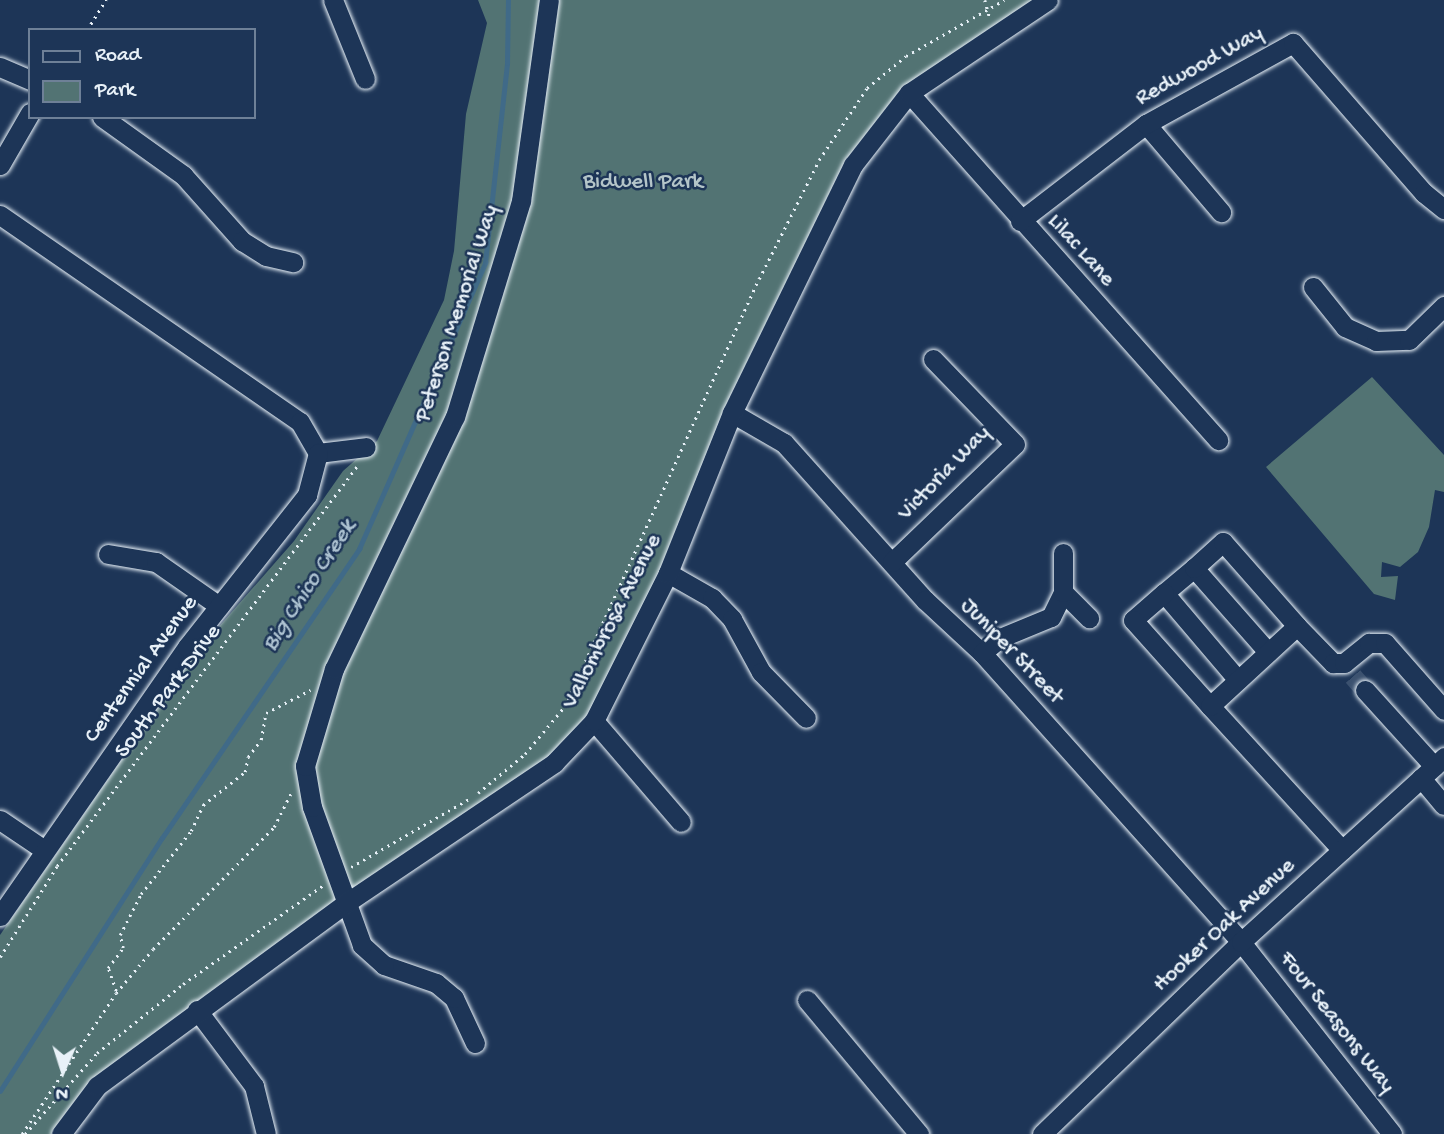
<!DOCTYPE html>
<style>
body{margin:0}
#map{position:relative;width:1444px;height:1134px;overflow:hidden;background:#1d3557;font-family:"Gochi Hand",sans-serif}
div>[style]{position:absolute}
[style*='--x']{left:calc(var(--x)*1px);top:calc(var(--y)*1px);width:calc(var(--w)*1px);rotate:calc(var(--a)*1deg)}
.green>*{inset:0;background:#527373}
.stream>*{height:4.5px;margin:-2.25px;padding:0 2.25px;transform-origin:2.25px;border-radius:2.25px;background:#406a88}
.minor-tunnel>*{height:19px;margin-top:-9.5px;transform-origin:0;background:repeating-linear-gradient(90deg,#3b516f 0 19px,transparent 0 29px)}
.path>*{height:2.5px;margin-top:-1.25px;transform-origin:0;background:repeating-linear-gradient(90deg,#e8f1f8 0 2px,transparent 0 7px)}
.roads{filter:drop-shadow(0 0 2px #e8f1f8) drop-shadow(0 0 2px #e8f1f8)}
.minor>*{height:19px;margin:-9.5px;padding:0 9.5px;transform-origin:9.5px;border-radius:9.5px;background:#1d3557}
span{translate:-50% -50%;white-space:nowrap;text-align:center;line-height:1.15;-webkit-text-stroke:5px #1d3557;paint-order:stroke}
.street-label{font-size:23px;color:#e8f1f8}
.park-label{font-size:23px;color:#b4c5c9}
.water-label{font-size:24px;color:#adc2d1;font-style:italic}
.legend{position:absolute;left:28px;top:28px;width:228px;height:91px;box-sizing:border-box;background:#1d3557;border:2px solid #6e8097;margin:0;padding:9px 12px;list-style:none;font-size:21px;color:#e8f1f8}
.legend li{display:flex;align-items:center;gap:14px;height:35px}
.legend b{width:35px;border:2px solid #6e8097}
.north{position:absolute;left:28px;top:1036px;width:70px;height:70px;-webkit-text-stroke:5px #1d3557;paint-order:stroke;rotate:183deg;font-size:19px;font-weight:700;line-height:28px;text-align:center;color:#e8f1f8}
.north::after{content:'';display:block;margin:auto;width:24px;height:32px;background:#e8f1f8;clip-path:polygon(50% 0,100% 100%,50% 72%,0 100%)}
</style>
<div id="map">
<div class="green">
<div style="clip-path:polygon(478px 0,1044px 0,909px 93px,853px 165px,619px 675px,554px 763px,98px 1086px,61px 1134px,0 1134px,0 935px,195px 654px,294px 541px,343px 471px,377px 441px,444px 300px,454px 251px,466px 114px,487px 23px)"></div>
<div style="clip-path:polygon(1372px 377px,1444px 455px,1444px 492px,1435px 490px,1429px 527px,1418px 552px,1400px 567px,1382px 562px,1381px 577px,1398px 576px,1395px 600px,1374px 594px,1266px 467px)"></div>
</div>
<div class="stream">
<div style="--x:0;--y:1091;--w:300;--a:-57.4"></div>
<div style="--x:162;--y:838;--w:350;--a:-55.7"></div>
<div style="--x:359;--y:549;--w:313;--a:-66.2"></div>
<div style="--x:485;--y:263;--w:201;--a:-83.7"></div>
<div style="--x:507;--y:63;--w:63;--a:-89.1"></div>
</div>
<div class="minor-tunnel">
<div style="--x:1353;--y:676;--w:18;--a:49"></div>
</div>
<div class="path">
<div style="--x:985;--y:0;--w:20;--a:75"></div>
<div style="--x:87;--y:30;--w:36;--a:-58"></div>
<div style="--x:478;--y:793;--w:61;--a:-39.7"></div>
<div style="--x:525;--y:754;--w:62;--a:-50.2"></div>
<div style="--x:565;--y:706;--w:469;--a:-65.6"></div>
<div style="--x:759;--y:279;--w:133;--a:-63.2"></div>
<div style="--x:819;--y:160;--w:87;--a:-56.3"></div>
<div style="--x:867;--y:88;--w:50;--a:-39.4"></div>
<div style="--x:906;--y:56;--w:113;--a:-29.7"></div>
<div style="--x:351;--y:867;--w:136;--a:-30"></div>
<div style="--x:0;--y:957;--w:107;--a:-57.9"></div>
<div style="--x:57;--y:866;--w:501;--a:-53.11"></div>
<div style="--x:116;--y:991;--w:24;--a:-109"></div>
<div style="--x:108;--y:968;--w:25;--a:-53"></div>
<div style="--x:123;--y:948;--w:13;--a:-103"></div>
<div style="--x:120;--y:935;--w:46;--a:-62.9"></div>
<div style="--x:141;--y:894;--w:80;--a:-51.6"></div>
<div style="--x:191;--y:831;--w:29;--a:-65"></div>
<div style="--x:203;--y:805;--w:53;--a:-38.2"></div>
<div style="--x:245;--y:772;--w:15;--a:-79"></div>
<div style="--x:248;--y:757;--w:21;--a:-53"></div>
<div style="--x:261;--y:740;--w:27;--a:-80"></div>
<div style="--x:266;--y:713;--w:50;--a:-27.6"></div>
<div style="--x:22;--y:1134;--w:169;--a:-56.3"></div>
<div style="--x:116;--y:993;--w:57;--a:-49.9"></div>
<div style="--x:153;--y:949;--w:172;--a:-45.2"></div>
<div style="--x:274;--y:827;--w:40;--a:-63.4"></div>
<div style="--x:25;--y:1134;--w:108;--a:-48.4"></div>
<div style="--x:97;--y:1053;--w:110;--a:-38.7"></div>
<div style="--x:183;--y:984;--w:174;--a:-35.2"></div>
</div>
<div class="roads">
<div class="minor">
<div style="--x:333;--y:0;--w:85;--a:67.9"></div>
<div style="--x:0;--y:67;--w:33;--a:23"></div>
<div style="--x:909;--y:93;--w:465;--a:48.3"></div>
<div style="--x:102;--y:117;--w:100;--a:35.6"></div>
<div style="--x:183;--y:175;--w:89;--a:48.2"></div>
<div style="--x:242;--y:241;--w:28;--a:32"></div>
<div style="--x:266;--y:256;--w:28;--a:13"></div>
<div style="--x:1146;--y:124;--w:116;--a:49.6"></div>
<div style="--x:0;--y:165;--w:60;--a:-60"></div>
<div style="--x:0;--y:215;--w:364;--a:34.6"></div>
<div style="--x:300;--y:422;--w:36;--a:60"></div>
<div style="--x:318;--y:453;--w:48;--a:-7.1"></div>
<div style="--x:1020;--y:221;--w:159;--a:-37.6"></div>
<div style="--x:1146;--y:124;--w:168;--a:-28.9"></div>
<div style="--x:1293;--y:43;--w:199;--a:48.9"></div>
<div style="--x:1424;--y:193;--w:26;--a:39"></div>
<div style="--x:1313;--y:287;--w:51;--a:51.3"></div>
<div style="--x:1345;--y:327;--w:34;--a:24"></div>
<div style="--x:1376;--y:341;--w:33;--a:-2"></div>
<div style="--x:1409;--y:340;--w:49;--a:-44.2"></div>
<div style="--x:732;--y:413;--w:60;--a:30"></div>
<div style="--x:784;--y:443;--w:211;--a:48.1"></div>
<div style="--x:925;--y:600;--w:78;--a:42.9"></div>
<div style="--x:982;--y:653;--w:388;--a:48.1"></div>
<div style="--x:1241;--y:942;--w:244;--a:51.8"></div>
<div style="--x:108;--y:554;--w:49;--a:9.5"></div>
<div style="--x:156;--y:562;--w:77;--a:34.9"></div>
<div style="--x:892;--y:562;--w:170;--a:-43.8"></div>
<div style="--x:1015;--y:444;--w:118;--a:-134"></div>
<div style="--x:1194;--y:568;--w:39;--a:140"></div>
<div style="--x:1164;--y:593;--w:114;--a:49.6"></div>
<div style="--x:668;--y:573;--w:51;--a:29.6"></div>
<div style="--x:712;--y:598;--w:29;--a:46"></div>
<div style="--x:732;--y:619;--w:60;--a:61.3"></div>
<div style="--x:761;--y:672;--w:64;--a:45.6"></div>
<div style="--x:1063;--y:592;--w:37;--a:45"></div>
<div style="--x:1164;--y:593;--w:41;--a:138.9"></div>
<div style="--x:1133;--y:620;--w:115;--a:48.2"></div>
<div style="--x:1268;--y:652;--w:112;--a:-131.4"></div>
<div style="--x:1194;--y:568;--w:39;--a:-42"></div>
<div style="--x:1223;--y:542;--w:112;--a:48.6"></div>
<div style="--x:982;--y:653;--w:23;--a:-40"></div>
<div style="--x:1000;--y:638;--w:55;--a:-22.4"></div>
<div style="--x:1051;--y:617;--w:28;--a:-64"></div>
<div style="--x:1063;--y:592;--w:39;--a:-90"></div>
<div style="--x:1365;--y:690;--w:103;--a:47.8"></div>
<div style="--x:594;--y:721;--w:133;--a:49.3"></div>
<div style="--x:1421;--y:778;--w:35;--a:50"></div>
<div style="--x:0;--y:820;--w:52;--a:34"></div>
<div style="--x:1342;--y:850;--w:195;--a:-132.5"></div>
<div style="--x:1210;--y:706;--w:118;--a:-42.6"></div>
<div style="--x:1297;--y:626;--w:52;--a:45.8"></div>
<div style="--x:1333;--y:663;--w:11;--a:0"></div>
<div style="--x:1344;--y:663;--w:32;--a:-39"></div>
<div style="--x:1369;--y:643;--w:16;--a:0"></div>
<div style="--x:1385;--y:643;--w:89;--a:48.6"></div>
<div style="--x:0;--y:916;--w:328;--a:-55.2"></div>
<div style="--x:187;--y:647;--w:194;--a:-51.7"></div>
<div style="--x:307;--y:495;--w:43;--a:-75.3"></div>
<div style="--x:807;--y:1000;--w:175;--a:50.1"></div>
<div style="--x:197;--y:1010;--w:95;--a:53.1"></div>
<div style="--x:254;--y:1086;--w:49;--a:76"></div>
<div style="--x:475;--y:1043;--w:50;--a:-115"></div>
<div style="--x:454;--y:998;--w:23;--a:-140"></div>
<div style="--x:436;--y:983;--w:55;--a:-160.9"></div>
<div style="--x:384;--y:965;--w:30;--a:-138"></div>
<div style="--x:362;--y:945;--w:147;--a:-109.9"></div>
<div style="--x:312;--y:807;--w:42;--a:-99.7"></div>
<div style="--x:305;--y:766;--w:101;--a:-73.4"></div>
<div style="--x:334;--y:669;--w:280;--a:-64.4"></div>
<div style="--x:455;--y:417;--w:226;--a:-73"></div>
<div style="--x:521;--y:201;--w:203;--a:-82.1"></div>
<div style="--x:61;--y:1134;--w:60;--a:-53.1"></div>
<div style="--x:97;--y:1086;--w:309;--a:-36.3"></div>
<div style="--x:346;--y:903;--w:251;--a:-33.9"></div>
<div style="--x:554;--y:763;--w:58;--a:-46.4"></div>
<div style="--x:594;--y:721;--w:165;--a:-63.4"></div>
<div style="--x:668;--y:573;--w:172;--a:-68.2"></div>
<div style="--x:732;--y:413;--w:276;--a:-64"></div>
<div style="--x:853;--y:165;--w:91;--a:-52.1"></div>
<div style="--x:909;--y:93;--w:167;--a:-33.8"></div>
<div style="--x:1042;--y:1134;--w:277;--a:-44"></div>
<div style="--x:1241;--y:942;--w:275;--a:-42.3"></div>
</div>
</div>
<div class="street-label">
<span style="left:1200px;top:67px;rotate:-29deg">Redwood Way</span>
<span style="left:1080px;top:251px;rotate:48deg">Lilac Lane</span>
<span style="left:458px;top:314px;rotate:-72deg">Peterson Memorial Way</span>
<span style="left:945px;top:474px;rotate:-46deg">Victoria Way</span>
<span style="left:613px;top:622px;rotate:-63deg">Vallombrosa Avenue</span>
<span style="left:1011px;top:652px;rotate:46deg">Juniper Street</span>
<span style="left:142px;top:670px;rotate:-54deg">Centennial Avenue</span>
<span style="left:169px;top:692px;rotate:-53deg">South Park Drive</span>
<span style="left:1225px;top:926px;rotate:-43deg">Hooker Oak Avenue</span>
<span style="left:1336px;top:1023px;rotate:52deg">Four Seasons Way</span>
</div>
<div class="park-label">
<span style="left:643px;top:183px">Bidwell Park</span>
</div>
<div class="water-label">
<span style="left:310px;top:586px;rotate:-57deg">Big Chico Creek</span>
</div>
<ul class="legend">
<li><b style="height:9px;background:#1d3557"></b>Road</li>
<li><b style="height:19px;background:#527373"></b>Park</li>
</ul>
<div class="north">N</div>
</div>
